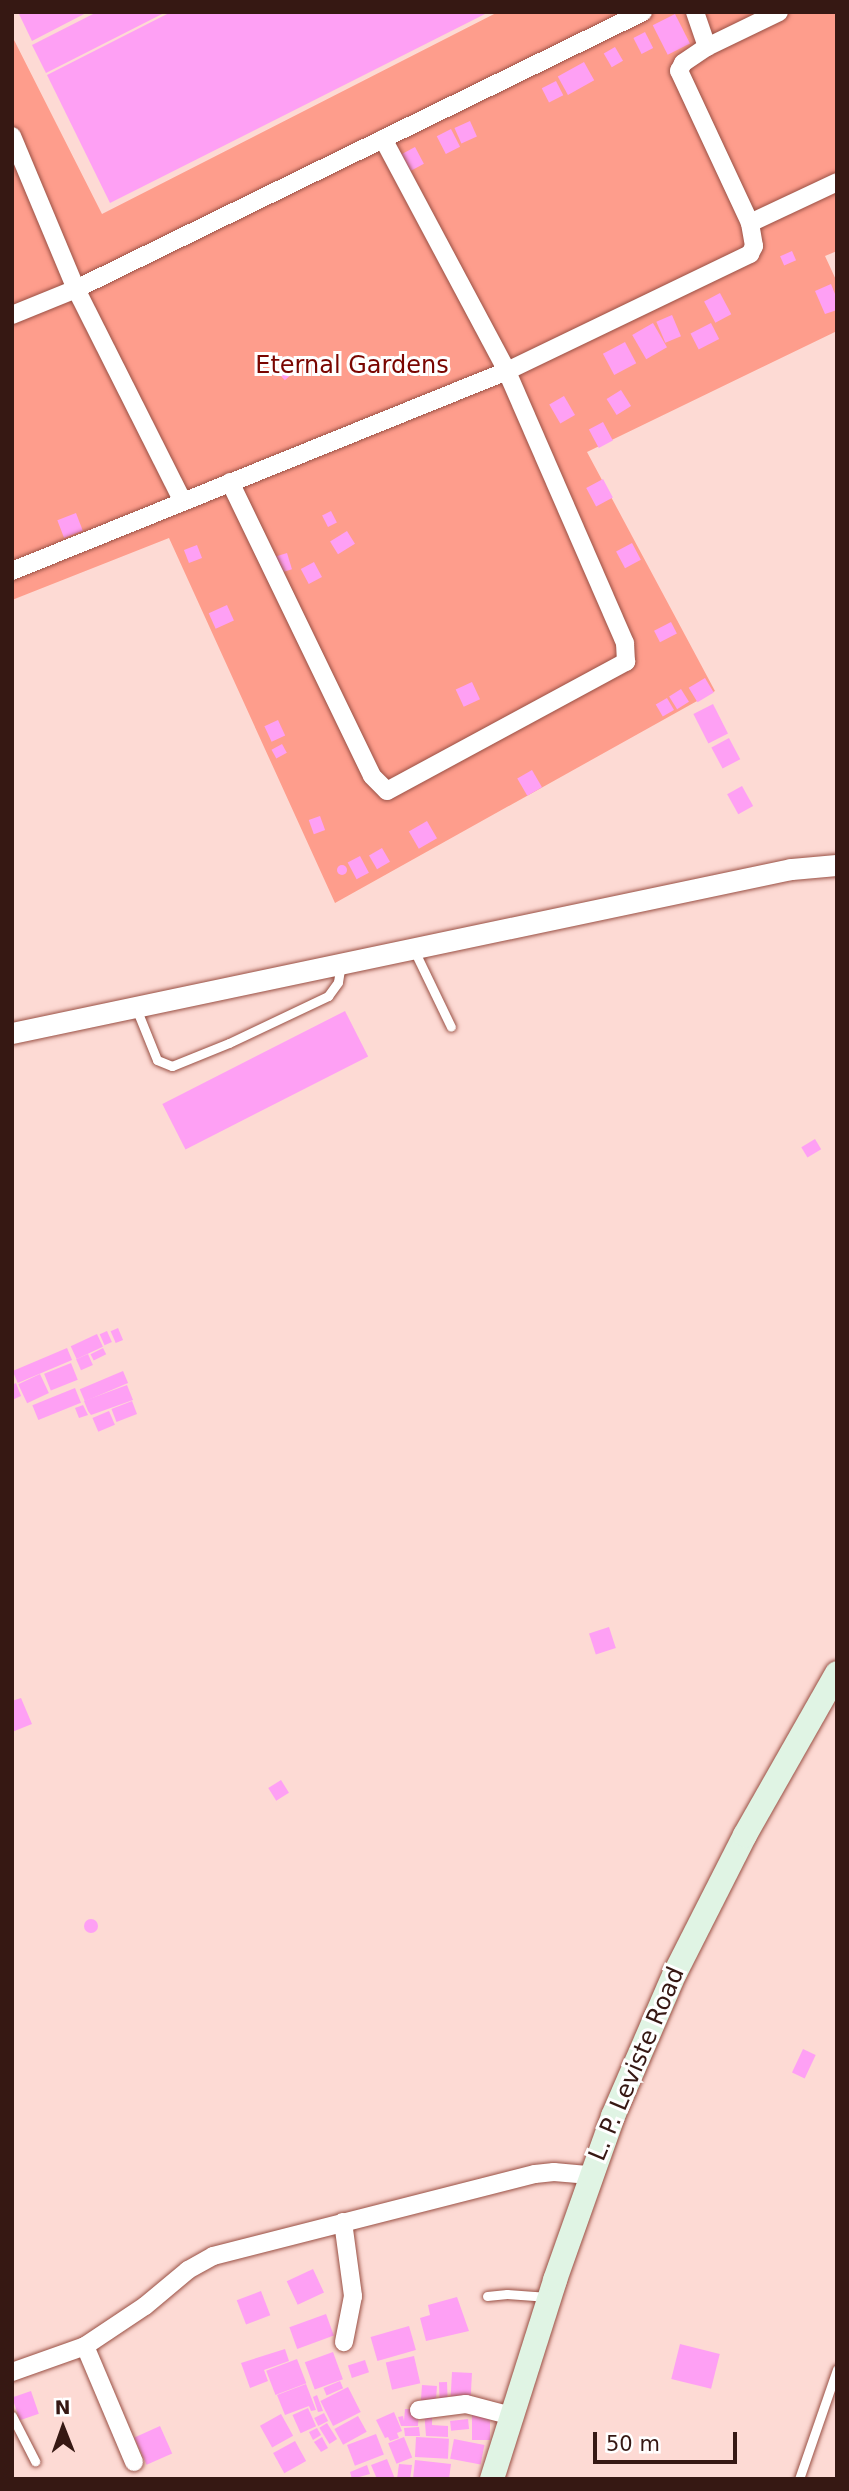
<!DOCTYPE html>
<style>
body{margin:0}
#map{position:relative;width:849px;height:2491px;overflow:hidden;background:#fddad4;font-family:"DejaVu Sans",sans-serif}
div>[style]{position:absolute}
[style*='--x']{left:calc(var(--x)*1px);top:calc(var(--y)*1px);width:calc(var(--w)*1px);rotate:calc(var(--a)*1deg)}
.green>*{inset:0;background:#fe9d8c}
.building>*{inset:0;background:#fea0f4;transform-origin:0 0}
.round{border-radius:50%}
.roads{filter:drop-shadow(0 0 2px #995044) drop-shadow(0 0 2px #995044)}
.service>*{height:9px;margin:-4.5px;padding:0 4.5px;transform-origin:4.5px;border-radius:4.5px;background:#fff}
.minor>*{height:18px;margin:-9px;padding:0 9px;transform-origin:9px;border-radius:9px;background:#fff}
.tertiary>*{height:21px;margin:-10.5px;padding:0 10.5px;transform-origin:10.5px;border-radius:10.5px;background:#fff}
.secondary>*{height:24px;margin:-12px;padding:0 12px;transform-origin:12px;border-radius:12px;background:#e0f4e4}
span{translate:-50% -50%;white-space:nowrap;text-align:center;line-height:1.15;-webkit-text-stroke:6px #fff;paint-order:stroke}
.park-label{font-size:24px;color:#790500}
.street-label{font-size:24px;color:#361813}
.frame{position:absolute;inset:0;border:14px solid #361813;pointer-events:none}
.north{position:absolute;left:28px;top:2393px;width:70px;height:70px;-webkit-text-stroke:5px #fff;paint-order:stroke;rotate:359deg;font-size:19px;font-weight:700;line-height:28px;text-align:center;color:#361813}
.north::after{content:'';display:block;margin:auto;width:24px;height:32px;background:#361813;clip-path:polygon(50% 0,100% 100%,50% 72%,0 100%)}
.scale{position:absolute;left:593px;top:2432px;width:144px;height:32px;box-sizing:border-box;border:4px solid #361813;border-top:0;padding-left:9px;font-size:21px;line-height:24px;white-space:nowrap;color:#361813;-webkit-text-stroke:5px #fff;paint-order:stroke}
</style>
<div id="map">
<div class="green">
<div style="clip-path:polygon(498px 12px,837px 12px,837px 251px,825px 256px,837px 282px,837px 331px,587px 452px,715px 691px,335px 903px,169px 538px,12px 600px,12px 36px,102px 214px)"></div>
</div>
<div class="building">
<div style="clip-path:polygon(18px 12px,88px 12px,32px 41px)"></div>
<div style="clip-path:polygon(97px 12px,166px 12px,46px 73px,32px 45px)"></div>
<div style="clip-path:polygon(171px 12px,489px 12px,110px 203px,47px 75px)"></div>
<div style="left:675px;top:14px;width:33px;height:25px;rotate:63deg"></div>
<div style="left:645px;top:32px;width:18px;height:13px;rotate:63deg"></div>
<div style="left:615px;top:47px;width:16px;height:13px;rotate:60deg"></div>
<div style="left:584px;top:62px;width:21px;height:30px;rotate:61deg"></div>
<div style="left:556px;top:81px;width:16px;height:16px;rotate:63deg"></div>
<div style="left:470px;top:121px;width:17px;height:17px;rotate:66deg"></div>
<div style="left:451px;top:129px;width:20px;height:16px;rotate:63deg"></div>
<div style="left:415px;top:147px;width:19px;height:20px;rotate:62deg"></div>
<div style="left:792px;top:251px;width:10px;height:13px;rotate:66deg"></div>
<div style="clip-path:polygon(831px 284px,837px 299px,837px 310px,825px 314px,815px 291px)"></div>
<div style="left:720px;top:293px;width:24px;height:18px;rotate:62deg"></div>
<div style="left:672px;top:315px;width:23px;height:17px;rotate:67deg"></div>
<div style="left:653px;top:323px;width:28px;height:24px;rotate:60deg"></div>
<div style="left:711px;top:323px;width:18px;height:23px;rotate:63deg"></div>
<div style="left:625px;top:342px;width:24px;height:25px;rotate:62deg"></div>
<div style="left:285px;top:364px;width:12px;height:11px;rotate:48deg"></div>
<div style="left:621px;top:390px;width:19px;height:17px;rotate:58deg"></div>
<div style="left:564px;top:396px;width:22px;height:17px;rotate:60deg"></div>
<div style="left:603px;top:422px;width:21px;height:16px;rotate:62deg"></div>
<div style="left:603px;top:479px;width:21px;height:19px;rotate:62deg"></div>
<div style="left:331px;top:511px;width:13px;height:10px;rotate:63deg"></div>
<div style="left:76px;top:513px;width:19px;height:20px;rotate:69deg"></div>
<div style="left:347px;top:531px;width:15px;height:20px;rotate:58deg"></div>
<div style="left:632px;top:543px;width:19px;height:18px;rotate:62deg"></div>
<div style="left:197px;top:545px;width:14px;height:14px;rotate:69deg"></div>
<div style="left:287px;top:553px;width:17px;height:15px;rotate:73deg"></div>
<div style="left:314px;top:562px;width:17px;height:15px;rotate:62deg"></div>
<div style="left:227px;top:605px;width:17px;height:20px;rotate:66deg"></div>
<div style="left:671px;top:622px;width:13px;height:19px;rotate:63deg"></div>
<div style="left:705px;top:678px;width:17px;height:19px;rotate:59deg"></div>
<div style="left:472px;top:682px;width:19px;height:18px;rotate:65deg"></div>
<div style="left:681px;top:689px;width:15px;height:14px;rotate:58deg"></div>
<div style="left:667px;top:698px;width:14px;height:13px;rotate:60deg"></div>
<div style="left:713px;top:704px;width:33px;height:22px;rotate:63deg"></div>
<div style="left:278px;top:720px;width:17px;height:15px;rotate:65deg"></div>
<div style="left:729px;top:738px;width:24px;height:20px;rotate:62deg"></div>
<div style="left:282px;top:744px;width:10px;height:12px;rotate:61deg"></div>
<div style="left:532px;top:770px;width:20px;height:17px;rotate:60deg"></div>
<div style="left:742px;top:786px;width:23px;height:17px;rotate:61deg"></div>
<div style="left:320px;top:816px;width:15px;height:12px;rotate:70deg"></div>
<div style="left:427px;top:821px;width:20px;height:21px;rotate:60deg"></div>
<div style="left:382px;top:848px;width:16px;height:15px;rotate:60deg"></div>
<div style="left:360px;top:856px;width:19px;height:14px;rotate:62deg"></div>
<div class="round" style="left:337px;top:865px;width:10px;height:10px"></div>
<div style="left:345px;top:1011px;width:51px;height:205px;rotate:63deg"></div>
<div style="left:815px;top:1139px;width:12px;height:16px;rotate:59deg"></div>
<div style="left:118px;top:1328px;width:13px;height:8px;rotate:67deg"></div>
<div style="left:107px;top:1331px;width:12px;height:8px;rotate:66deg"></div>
<div style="left:97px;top:1334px;width:14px;height:29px;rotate:65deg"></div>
<div style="left:67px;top:1348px;width:13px;height:59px;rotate:67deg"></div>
<div style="left:103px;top:1348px;width:7px;height:14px;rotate:63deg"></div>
<div style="left:88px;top:1354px;width:12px;height:13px;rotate:66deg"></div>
<div style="left:71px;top:1363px;width:18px;height:29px;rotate:68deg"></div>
<div style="left:123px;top:1371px;width:13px;height:47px;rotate:67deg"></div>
<div style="left:40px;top:1374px;width:21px;height:24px;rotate:65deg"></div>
<div style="clip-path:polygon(16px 1383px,21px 1396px,12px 1400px,12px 1385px)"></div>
<div style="clip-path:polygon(127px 1385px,133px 1400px,91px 1415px,88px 1411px,84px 1401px)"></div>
<div style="left:75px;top:1388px;width:16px;height:46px;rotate:68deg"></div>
<div style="left:132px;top:1401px;width:14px;height:22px;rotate:69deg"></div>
<div style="clip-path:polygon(83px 1405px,88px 1415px,79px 1418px,75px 1408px)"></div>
<div style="left:109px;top:1411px;width:15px;height:18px;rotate:67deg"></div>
<div style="left:609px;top:1627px;width:22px;height:21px;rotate:72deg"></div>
<div style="clip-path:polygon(21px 1698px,32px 1724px,12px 1732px,12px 1701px)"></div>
<div style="left:281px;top:1780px;width:15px;height:15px;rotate:58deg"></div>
<div class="round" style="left:84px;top:1919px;width:14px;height:14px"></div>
<div style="left:803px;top:2049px;width:14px;height:26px;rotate:25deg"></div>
<div style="left:313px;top:2269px;width:26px;height:29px;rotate:65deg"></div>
<div style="left:261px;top:2291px;width:26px;height:26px;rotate:69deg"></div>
<div style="clip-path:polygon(457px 2297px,469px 2331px,426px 2341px,420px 2318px,430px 2315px,428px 2305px)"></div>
<div style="left:326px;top:2314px;width:23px;height:39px;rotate:70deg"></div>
<div style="left:409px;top:2326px;width:25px;height:40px;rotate:74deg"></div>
<div style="left:680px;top:2344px;width:41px;height:36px;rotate:14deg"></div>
<div style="clip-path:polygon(285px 2349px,289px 2361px,264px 2370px,268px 2381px,250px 2388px,241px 2363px)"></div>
<div style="left:333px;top:2352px;width:29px;height:30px;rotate:70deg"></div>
<div style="left:414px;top:2356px;width:28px;height:29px;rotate:77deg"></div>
<div style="left:297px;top:2359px;width:26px;height:33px;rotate:69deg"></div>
<div style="left:365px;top:2360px;width:13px;height:18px;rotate:72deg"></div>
<div style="left:452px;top:2372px;width:20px;height:29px;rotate:3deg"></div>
<div style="left:340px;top:2381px;width:8px;height:18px;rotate:67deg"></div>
<div style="left:447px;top:2382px;width:23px;height:8px;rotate:88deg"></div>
<div style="clip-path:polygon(306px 2384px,316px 2410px,311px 2411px,309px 2406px,285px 2415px,277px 2395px)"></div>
<div style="left:422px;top:2385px;width:15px;height:20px;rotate:4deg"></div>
<div style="left:348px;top:2387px;width:28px;height:31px;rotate:63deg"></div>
<div style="left:31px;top:2391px;width:24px;height:20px;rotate:71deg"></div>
<div style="clip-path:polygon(317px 2395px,323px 2411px,318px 2412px,313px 2397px)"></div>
<div style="left:308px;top:2408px;width:20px;height:17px;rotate:66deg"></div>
<div style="clip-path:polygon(405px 2409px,419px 2409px,418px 2426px,401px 2426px,398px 2417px,403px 2416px,404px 2421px)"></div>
<div style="left:472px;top:2409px;width:18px;height:31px"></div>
<div style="clip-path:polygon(424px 2410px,432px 2410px,432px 2425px,448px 2426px,448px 2437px,426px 2436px)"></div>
<div style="clip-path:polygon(394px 2412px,402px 2431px,397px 2433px,399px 2438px,390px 2441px,388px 2437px,385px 2438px,376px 2420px)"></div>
<div style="left:324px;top:2413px;width:9px;height:11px;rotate:63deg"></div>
<div style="left:281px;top:2414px;width:25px;height:24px;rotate:61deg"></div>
<div style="left:358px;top:2416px;width:18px;height:27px;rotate:61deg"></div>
<div style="left:468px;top:2419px;width:10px;height:18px;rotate:84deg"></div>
<div style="left:327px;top:2423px;width:19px;height:9px;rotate:58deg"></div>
<div style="left:160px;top:2426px;width:30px;height:28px;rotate:66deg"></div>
<div style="clip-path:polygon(419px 2427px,420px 2436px,405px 2436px,404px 2428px)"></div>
<div style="clip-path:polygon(317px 2428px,321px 2435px,313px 2440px,309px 2432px)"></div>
<div style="left:376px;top:2434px;width:22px;height:31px;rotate:69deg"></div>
<div style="clip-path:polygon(322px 2437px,328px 2448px,321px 2452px,314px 2442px)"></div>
<div style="left:404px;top:2437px;width:22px;height:17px;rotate:68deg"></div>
<div style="left:416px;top:2437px;width:33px;height:20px;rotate:3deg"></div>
<div style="left:454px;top:2439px;width:31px;height:20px;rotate:11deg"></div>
<div style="left:295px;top:2441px;width:23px;height:25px;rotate:61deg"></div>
<div style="clip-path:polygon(387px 2459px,395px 2479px,377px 2479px,371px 2465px)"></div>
<div style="clip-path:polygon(415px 2460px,451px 2464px,449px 2479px,413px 2479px)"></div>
<div style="clip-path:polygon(399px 2464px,412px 2465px,410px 2479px,397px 2479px)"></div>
<div style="clip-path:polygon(367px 2465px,370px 2474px,352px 2479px,350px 2472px)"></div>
</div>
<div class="roads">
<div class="service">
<div style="--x:414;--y:950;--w:85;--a:64.3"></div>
<div style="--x:136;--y:1008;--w:56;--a:68"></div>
<div style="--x:157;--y:1060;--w:16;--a:22"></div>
<div style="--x:172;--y:1066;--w:61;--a:-22"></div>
<div style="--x:229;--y:1043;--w:110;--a:-25.4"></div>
<div style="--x:328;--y:996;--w:17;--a:-54"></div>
<div style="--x:338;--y:982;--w:19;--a:-81"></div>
<div style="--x:487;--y:2296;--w:20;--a:-6"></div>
<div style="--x:507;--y:2294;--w:41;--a:4.2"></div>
<div style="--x:12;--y:2416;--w:51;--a:62.9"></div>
<div style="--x:799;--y:2479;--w:116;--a:-70.9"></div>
</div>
<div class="minor">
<div style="--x:695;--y:12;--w:37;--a:71"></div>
<div style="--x:12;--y:136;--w:166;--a:67.3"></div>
<div style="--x:76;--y:289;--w:236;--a:63.3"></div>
<div style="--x:750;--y:223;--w:96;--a:-25.2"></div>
<div style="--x:12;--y:315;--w:69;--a:-22.1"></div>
<div style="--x:76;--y:289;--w:631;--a:-26.04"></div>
<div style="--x:230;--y:482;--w:326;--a:64.2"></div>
<div style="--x:372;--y:776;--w:21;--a:45"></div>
<div style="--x:387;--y:791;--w:272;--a:-28.4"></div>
<div style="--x:626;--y:662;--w:19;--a:-93"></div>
<div style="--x:625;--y:643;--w:296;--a:-113.5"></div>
<div style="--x:507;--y:371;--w:263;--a:-118.1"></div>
<div style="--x:12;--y:571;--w:534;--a:-22"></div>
<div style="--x:507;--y:371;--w:270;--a:-25.7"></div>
<div style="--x:750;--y:254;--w:9;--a:-63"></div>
<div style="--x:754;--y:246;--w:23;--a:-100"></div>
<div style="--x:750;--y:223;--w:168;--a:-115"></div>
<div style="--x:679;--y:71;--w:9;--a:-63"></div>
<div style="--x:683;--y:63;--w:29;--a:-34"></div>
<div style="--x:707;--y:47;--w:80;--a:-25.9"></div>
<div style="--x:343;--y:2222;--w:75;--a:82.3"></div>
<div style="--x:353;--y:2296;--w:47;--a:101.1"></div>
<div style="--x:85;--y:2346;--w:72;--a:-33.7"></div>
<div style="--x:145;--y:2306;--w:56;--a:-39.9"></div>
<div style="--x:188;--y:2270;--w:29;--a:-29"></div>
<div style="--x:213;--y:2256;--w:332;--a:-14.3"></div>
<div style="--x:535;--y:2174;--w:19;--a:-6"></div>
<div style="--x:554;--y:2172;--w:36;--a:5"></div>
<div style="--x:12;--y:2372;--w:77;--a:-19.6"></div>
<div style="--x:85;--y:2346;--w:126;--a:67.1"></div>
<div style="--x:419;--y:2410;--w:47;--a:-7.3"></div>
<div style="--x:466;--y:2404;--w:48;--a:14.6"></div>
</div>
<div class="tertiary">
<div style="--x:12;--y:1033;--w:796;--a:-11.89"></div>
<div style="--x:791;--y:869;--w:46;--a:-5"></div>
</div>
<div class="secondary">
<div style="--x:492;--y:2479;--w:209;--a:-72.4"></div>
<div style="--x:555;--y:2280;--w:174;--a:-70.5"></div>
<div style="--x:613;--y:2116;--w:156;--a:-66.6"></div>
<div style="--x:675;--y:1973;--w:155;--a:-63.1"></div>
<div style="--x:745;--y:1835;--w:186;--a:-60.4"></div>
</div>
</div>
<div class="park-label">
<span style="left:352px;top:366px">Eternal Gardens</span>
</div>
<div class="street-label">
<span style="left:637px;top:2064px;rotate:-67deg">L. P. Leviste Road</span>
</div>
<div class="frame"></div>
<div class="north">N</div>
<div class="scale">50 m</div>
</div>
